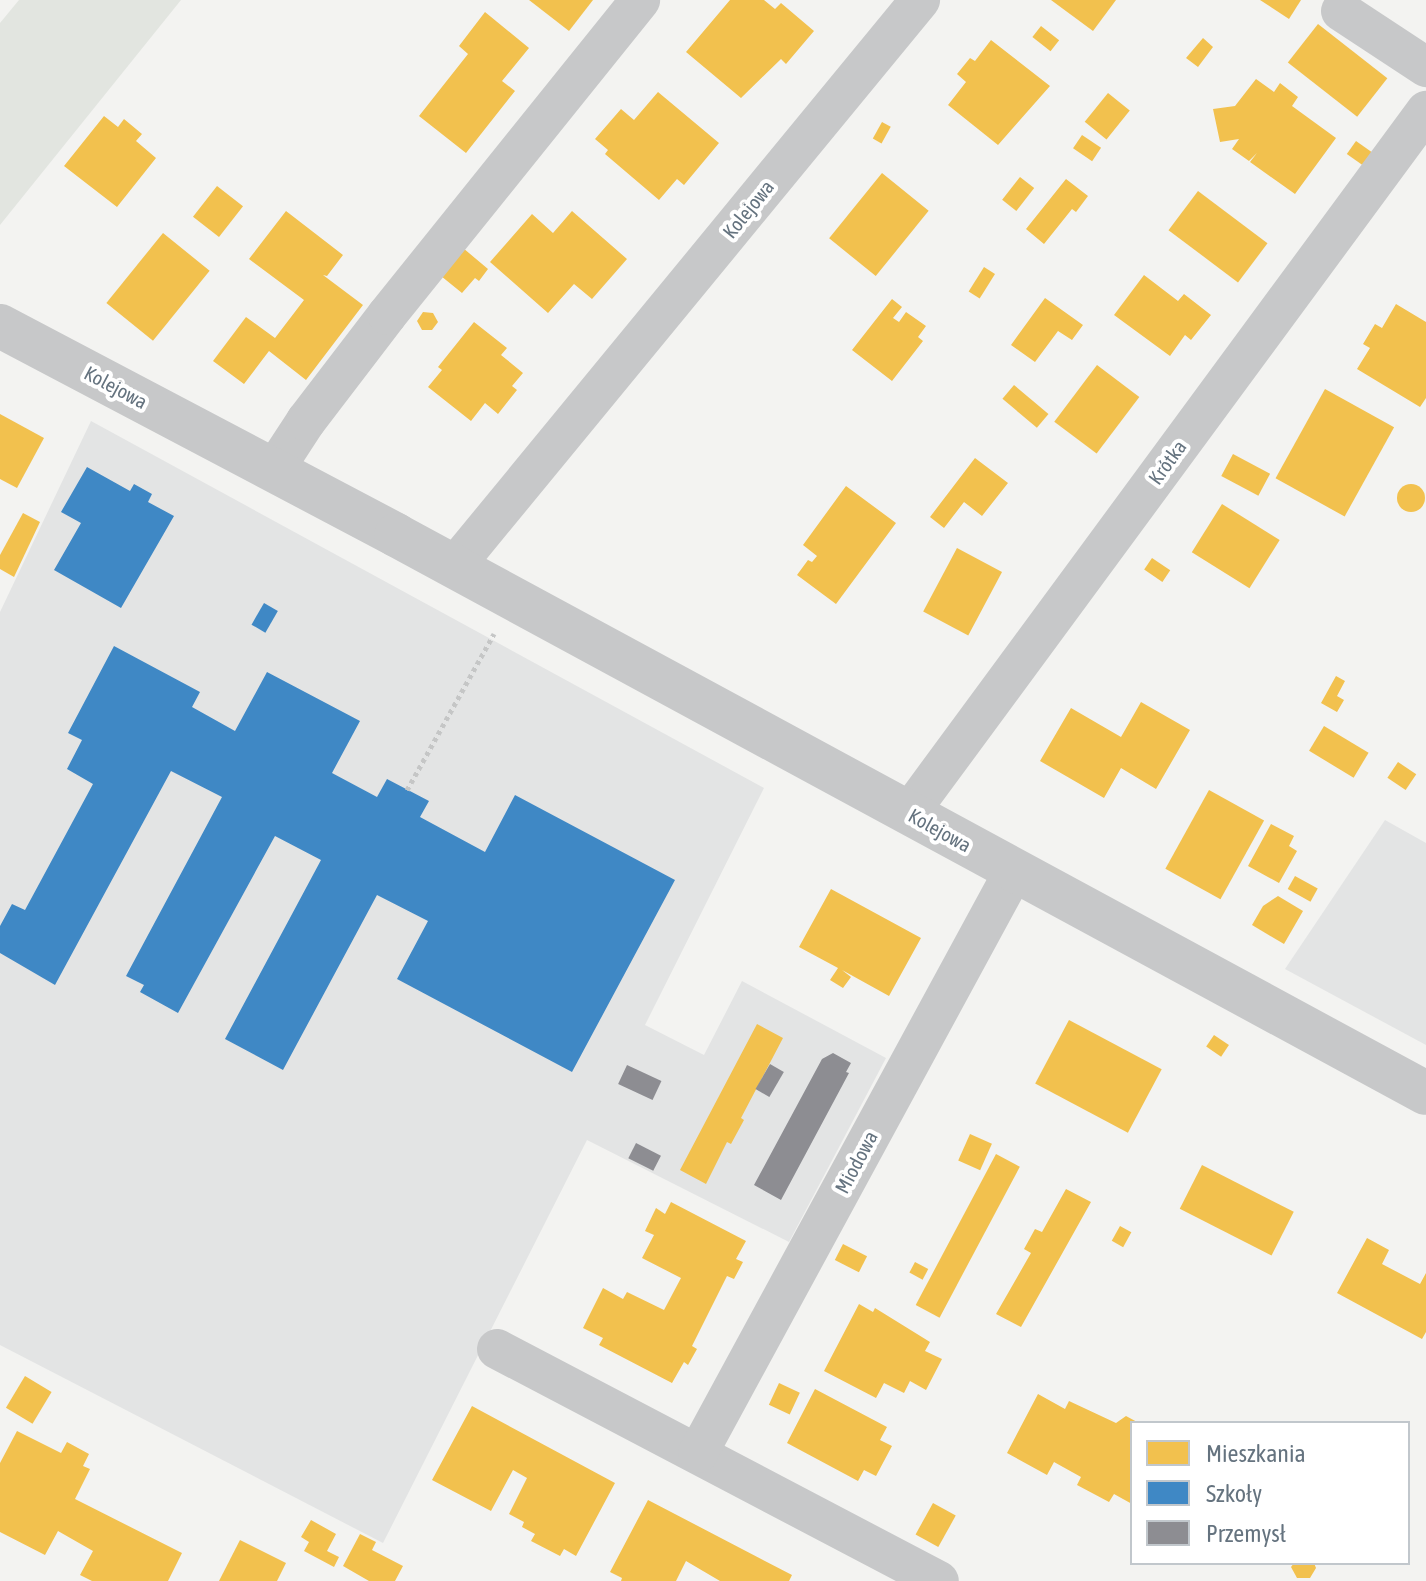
<!DOCTYPE html>
<meta charset="utf-8">
<style>
body{margin:0}
#map{position:relative;width:1426px;height:1581px;overflow:hidden;background:#f3f3f1;font-family:"Asap Condensed",sans-serif}
div>[style]{position:absolute}
[style*='--x']{left:calc(var(--x)*1px);top:calc(var(--y)*1px);width:calc(var(--w)*1px);rotate:calc(var(--a)*1deg)}
.built>*{inset:0;background:#e3e4e4}
.green>*{inset:0;background:#e2e5e0}
.homes>*{inset:0;background:#f2c14e;transform-origin:0 0}
.round{border-radius:50%}
.schools>*{inset:0;background:#3f88c5;transform-origin:0 0}
.industry>*{inset:0;background:#8d8d92;transform-origin:0 0}
.path>*{height:5px;margin-top:-2.5px;transform-origin:0;background:repeating-linear-gradient(90deg,#c5c6c6 0 4px,transparent 0 8px)}
.minor>*{height:40px;margin:-20px;padding:0 20px;transform-origin:20px;border-radius:20px;background:#c7c8c9}
.tertiary>*{height:44px;margin:-22px;padding:0 22px;transform-origin:22px;border-radius:22px;background:#c7c8c9}
span{translate:-50% -50%;white-space:nowrap;text-align:center;line-height:1.15;-webkit-text-stroke:8px #fff;paint-order:stroke}
.street-label{font-size:20px;color:#65737f}
.legend{position:absolute;left:1130px;top:1421px;width:280px;height:144px;box-sizing:border-box;background:#fff;border:2px solid #c1c7cc;margin:0;padding:10px 14px;list-style:none;font-size:24px;color:#65737f}
.legend li{display:flex;align-items:center;gap:16px;height:40px}
.legend b{width:40px;border:2px solid #c1c7cc}
</style>
<div id="map">
<div class="built">
<div style="clip-path:polygon(91px 421px,764px 788px,645px 1025px,704px 1055px,742px 981px,886px 1058px,789px 1242px,587px 1140px,383px 1543px,0 1345px,0 612px)"></div>
<div style="clip-path:polygon(1385px 820px,1426px 843px,1426px 1045px,1285px 969px)"></div>
</div>
<div class="green">
<div style="clip-path:polygon(19px 0,181px 0,0 225px,0 23px)"></div>
</div>
<div class="homes">
<div style="clip-path:polygon(529px 0,593px 0,569px 31px)"></div>
<div style="clip-path:polygon(730px 0,764px 0,775px 9px,781px 3px,814px 31px,786px 64px,781px 59px,741px 98px,686px 52px)"></div>
<div style="clip-path:polygon(1051px 0,1116px 0,1093px 31px)"></div>
<div style="clip-path:polygon(1260px 0,1301px 0,1289px 19px)"></div>
<div style="clip-path:polygon(485px 12px,529px 48px,502px 81px,515px 91px,466px 153px,419px 116px,468px 54px,459px 46px)"></div>
<div style="left:1318px;top:24px;width:88px;height:49px;rotate:38deg"></div>
<div style="left:1041px;top:26px;width:23px;height:14px;rotate:38deg"></div>
<div style="clip-path:polygon(1203px 38px,1213px 47px,1198px 67px,1186px 58px)"></div>
<div style="clip-path:polygon(991px 40px,1050px 86px,998px 145px,948px 105px,966px 82px,957px 74px,970px 58px,975px 61px)"></div>
<div style="clip-path:polygon(1256px 79px,1274px 92px,1280px 83px,1298px 97px,1292px 106px,1336px 138px,1295px 194px,1250px 162px,1257px 153px,1249px 161px,1232px 149px,1239px 139px,1220px 142px,1213px 109px,1235px 106px)"></div>
<div style="clip-path:polygon(658px 92px,719px 143px,684px 185px,677px 179px,659px 200px,605px 154px,608px 150px,595px 139px,621px 109px,634px 120px)"></div>
<div style="left:1108px;top:93px;width:28px;height:37px;rotate:39deg"></div>
<div style="clip-path:polygon(104px 116px,118px 127px,124px 119px,142px 134px,136px 141px,156px 158px,117px 207px,64px 166px)"></div>
<div style="left:882px;top:122px;width:10px;height:19px;rotate:29deg"></div>
<div style="left:1082px;top:135px;width:23px;height:16px;rotate:34deg"></div>
<div style="left:1356px;top:141px;width:29px;height:16px;rotate:35deg"></div>
<div style="left:882px;top:173px;width:60px;height:84px;rotate:39deg"></div>
<div style="left:1020px;top:177px;width:18px;height:29px;rotate:38deg"></div>
<div style="clip-path:polygon(1066px 179px,1088px 196px,1076px 212px,1072px 209px,1044px 244px,1026px 229px)"></div>
<div style="left:217px;top:186px;width:33px;height:39px;rotate:38deg"></div>
<div style="left:1198px;top:191px;width:87px;height:49px;rotate:37deg"></div>
<div style="clip-path:polygon(286px 211px,343px 255px,327px 276px,323px 275px,363px 305px,306px 380px,269px 351px,244px 384px,213px 361px,246px 317px,275px 338px,304px 300px,249px 259px)"></div>
<div style="clip-path:polygon(572px 211px,627px 259px,592px 299px,574px 284px,548px 313px,490px 262px,532px 214px,553px 233px)"></div>
<div style="left:163px;top:233px;width:60px;height:90px;rotate:39deg"></div>
<div style="clip-path:polygon(463px 248px,488px 269px,479px 281px,475px 278px,462px 293px,441px 276px)"></div>
<div style="left:984px;top:267px;width:13px;height:29px;rotate:32deg"></div>
<div style="clip-path:polygon(1144px 275px,1178px 301px,1184px 294px,1211px 315px,1191px 340px,1185px 335px,1170px 356px,1114px 315px)"></div>
<div style="clip-path:polygon(1045px 298px,1083px 325px,1072px 340px,1058px 331px,1035px 362px,1011px 345px)"></div>
<div style="clip-path:polygon(892px 299px,902px 307px,893px 318px,899px 322px,906px 312px,926px 326px,918px 337px,923px 341px,892px 381px,852px 350px)"></div>
<div style="clip-path:polygon(1396px 304px,1426px 322px,1426px 398px,1420px 407px,1357px 369px,1370px 348px,1363px 344px,1375px 324px,1382px 328px)"></div>
<div style="clip-path:polygon(423px 312px,433px 313px,438px 322px,432px 330px,422px 330px,417px 321px)"></div>
<div style="clip-path:polygon(474px 322px,507px 348px,501px 355px,523px 373px,512px 386px,517px 390px,498px 414px,485px 403px,471px 421px,428px 387px,442px 370px,438px 367px)"></div>
<div style="left:1097px;top:365px;width:53px;height:71px;rotate:37deg"></div>
<div style="left:1014px;top:385px;width:45px;height:18px;rotate:40deg"></div>
<div style="left:1325px;top:389px;width:79px;height:102px;rotate:29deg"></div>
<div style="clip-path:polygon(0 414px,44px 438px,17px 488px,0 479px)"></div>
<div style="left:1233px;top:454px;width:42px;height:25px;rotate:28deg"></div>
<div style="clip-path:polygon(975px 458px,1008px 483px,982px 516px,964px 502px,944px 528px,930px 517px)"></div>
<div class="round" style="left:1397px;top:484px;width:28px;height:28px"></div>
<div style="clip-path:polygon(846px 486px,896px 523px,836px 604px,797px 575px,808px 560px,812px 562px,817px 556px,803px 545px)"></div>
<div style="left:1222px;top:504px;width:68px;height:57px;rotate:32deg"></div>
<div style="clip-path:polygon(23px 513px,40px 522px,14px 577px,0 569px,0 555px)"></div>
<div style="left:957px;top:548px;width:51px;height:72px;rotate:28deg"></div>
<div style="left:1152px;top:558px;width:22px;height:14px;rotate:34deg"></div>
<div style="clip-path:polygon(1336px 676px,1345px 681px,1337px 696px,1344px 700px,1337px 712px,1321px 703px)"></div>
<div style="clip-path:polygon(1141px 702px,1190px 730px,1156px 789px,1121px 768px,1104px 798px,1040px 761px,1071px 708px,1121px 737px)"></div>
<div style="left:1324px;top:726px;width:52px;height:29px;rotate:31deg"></div>
<div style="left:1398px;top:762px;width:22px;height:19px;rotate:34deg"></div>
<div style="left:1209px;top:790px;width:63px;height:90px;rotate:29deg"></div>
<div style="clip-path:polygon(1271px 824px,1294px 836px,1289px 846px,1297px 851px,1279px 883px,1248px 866px)"></div>
<div style="left:1295px;top:876px;width:26px;height:15px;rotate:29deg"></div>
<div style="clip-path:polygon(831px 889px,921px 938px,889px 996px,842px 970px,851px 977px,843px 988px,830px 980px,838px 968px,799px 947px)"></div>
<div style="clip-path:polygon(1278px 896px,1303px 911px,1284px 944px,1252px 925px,1263px 906px)"></div>
<div style="left:1069px;top:1020px;width:105px;height:72px;rotate:28deg"></div>
<div style="clip-path:polygon(757px 1024px,783px 1038px,741px 1118px,744px 1120px,731px 1144px,727px 1142px,706px 1184px,680px 1170px)"></div>
<div style="left:1214px;top:1035px;width:18px;height:14px;rotate:34deg"></div>
<div style="left:970px;top:1134px;width:24px;height:29px;rotate:24deg"></div>
<div style="left:996px;top:1154px;width:27px;height:171px;rotate:28deg"></div>
<div style="left:1202px;top:1165px;width:103px;height:49px;rotate:27deg"></div>
<div style="clip-path:polygon(1066px 1189px,1091px 1202px,1021px 1327px,996px 1314px,1031px 1253px,1024px 1249px,1035px 1229px,1042px 1232px)"></div>
<div style="clip-path:polygon(671px 1202px,746px 1241px,736px 1259px,743px 1262px,734px 1279px,727px 1276px,692px 1346px,697px 1349px,688px 1365px,684px 1362px,672px 1383px,599px 1345px,603px 1338px,583px 1328px,603px 1288px,623px 1299px,627px 1292px,664px 1310px,681px 1278px,642px 1258px,654px 1235px,645px 1231px,656px 1208px,665px 1214px)"></div>
<div style="left:1120px;top:1226px;width:13px;height:17px;rotate:29deg"></div>
<div style="clip-path:polygon(1367px 1238px,1389px 1250px,1382px 1264px,1420px 1284px,1426px 1273px,1426px 1332px,1422px 1339px,1337px 1293px)"></div>
<div style="left:843px;top:1244px;width:27px;height:18px;rotate:27deg"></div>
<div style="left:915px;top:1262px;width:15px;height:12px;rotate:28deg"></div>
<div style="clip-path:polygon(859px 1304px,873px 1312px,875px 1308px,930px 1342px,925px 1351px,942px 1359px,926px 1390px,910px 1381px,904px 1393px,884px 1383px,876px 1398px,824px 1371px)"></div>
<div style="left:25px;top:1376px;width:31px;height:37px;rotate:31deg"></div>
<div style="left:779px;top:1383px;width:23px;height:24px;rotate:25deg"></div>
<div style="clip-path:polygon(815px 1389px,887px 1427px,880px 1440px,892px 1446px,876px 1476px,864px 1470px,858px 1481px,787px 1443px)"></div>
<div style="clip-path:polygon(1038px 1394px,1065px 1409px,1069px 1401px,1116px 1423px,1126px 1416px,1139px 1423px,1132px 1423px,1132px 1504px,1114px 1494px,1109px 1502px,1077px 1485px,1081px 1477px,1054px 1462px,1047px 1475px,1007px 1453px)"></div>
<div style="clip-path:polygon(472px 1406px,615px 1483px,576px 1556px,564px 1549px,560px 1556px,531px 1541px,535px 1534px,522px 1527px,524px 1522px,509px 1514px,527px 1478px,513px 1470px,491px 1511px,432px 1480px)"></div>
<div style="clip-path:polygon(17px 1431px,61px 1453px,67px 1442px,89px 1454px,83px 1466px,90px 1469px,75px 1499px,182px 1553px,168px 1581px,92px 1581px,80px 1575px,93px 1551px,58px 1531px,45px 1555px,0 1532px,0 1463px)"></div>
<div style="clip-path:polygon(648px 1500px,792px 1575px,789px 1581px,720px 1581px,686px 1561px,676px 1581px,621px 1581px,622px 1578px,610px 1572px)"></div>
<div style="left:933px;top:1503px;width:26px;height:36px;rotate:29deg"></div>
<div style="clip-path:polygon(311px 1520px,336px 1534px,327px 1551px,339px 1557px,334px 1567px,304px 1551px,309px 1542px,301px 1537px)"></div>
<div style="clip-path:polygon(360px 1534px,376px 1542px,372px 1550px,403px 1566px,395px 1581px,369px 1581px,343px 1566px)"></div>
<div style="clip-path:polygon(240px 1540px,286px 1563px,277px 1581px,219px 1581px)"></div>
<div style="clip-path:polygon(1294px 1563px,1314px 1563px,1316px 1568px,1310px 1578px,1297px 1578px,1291px 1567px)"></div>
</div>
<div class="schools">
<div style="clip-path:polygon(87px 467px,130px 491px,134px 484px,152px 494px,148px 502px,174px 516px,121px 608px,54px 570px,81px 523px,61px 512px)"></div>
<div style="left:264px;top:603px;width:16px;height:25px;rotate:30deg"></div>
<div style="clip-path:polygon(114px 646px,200px 692px,192px 707px,235px 731px,267px 672px,360px 721px,332px 773px,377px 797px,387px 779px,429px 801px,420px 817px,485px 852px,515px 795px,675px 880px,572px 1072px,397px 979px,428px 921px,377px 895px,283px 1070px,225px 1039px,321px 860px,275px 836px,178px 1013px,140px 992px,144px 985px,126px 976px,222px 797px,171px 771px,55px 985px,0 953px,0 926px,12px 904px,25px 910px,93px 784px,67px 769px,82px 740px,68px 733px)"></div>
</div>
<div class="industry">
<div style="clip-path:polygon(833px 1053px,851px 1063px,846px 1072px,849px 1073px,781px 1200px,754px 1185px,822px 1059px)"></div>
<div style="left:770px;top:1064px;width:16px;height:29px;rotate:30deg"></div>
<div style="left:627px;top:1065px;width:38px;height:21px;rotate:25deg"></div>
<div style="left:636px;top:1143px;width:28px;height:17px;rotate:27deg"></div>
</div>
<div class="path">
<div style="--x:407;--y:790;--w:179;--a:-60.9"></div>
</div>
<div class="minor">
<div style="--x:1341;--y:11;--w:102;--a:33.4"></div>
<div style="--x:274;--y:470;--w:59;--a:-56.9"></div>
<div style="--x:306;--y:421;--w:133;--a:-52.6"></div>
<div style="--x:387;--y:315;--w:404;--a:-51.2"></div>
<div style="--x:454;--y:567;--w:734;--a:-50.58"></div>
<div style="--x:909;--y:813;--w:872;--a:-53.63"></div>
<div style="--x:497;--y:1349;--w:499;--a:27.7"></div>
<div style="--x:698;--y:1453;--w:662;--a:-61.5"></div>
</div>
<div class="tertiary">
<div style="--x:0;--y:326;--w:448;--a:27.8"></div>
<div style="--x:396;--y:535;--w:1171;--a:28.45"></div>
</div>
<div class="street-label">
<span style="left:748px;top:209px;rotate:-51deg">Kolejowa</span>
<span style="left:116px;top:387px;rotate:28deg">Kolejowa</span>
<span style="left:1167px;top:462px;rotate:-54deg">Krótka</span>
<span style="left:940px;top:830px;rotate:29deg">Kolejowa</span>
<span style="left:856px;top:1162px;rotate:-62deg">Miodowa</span>
</div>
<ul class="legend">
<li><b style="height:22px;background:#f2c14e"></b>Mieszkania</li>
<li><b style="height:22px;background:#3f88c5"></b>Szkoły</li>
<li><b style="height:22px;background:#8d8d92"></b>Przemysł</li>
</ul>
</div>
